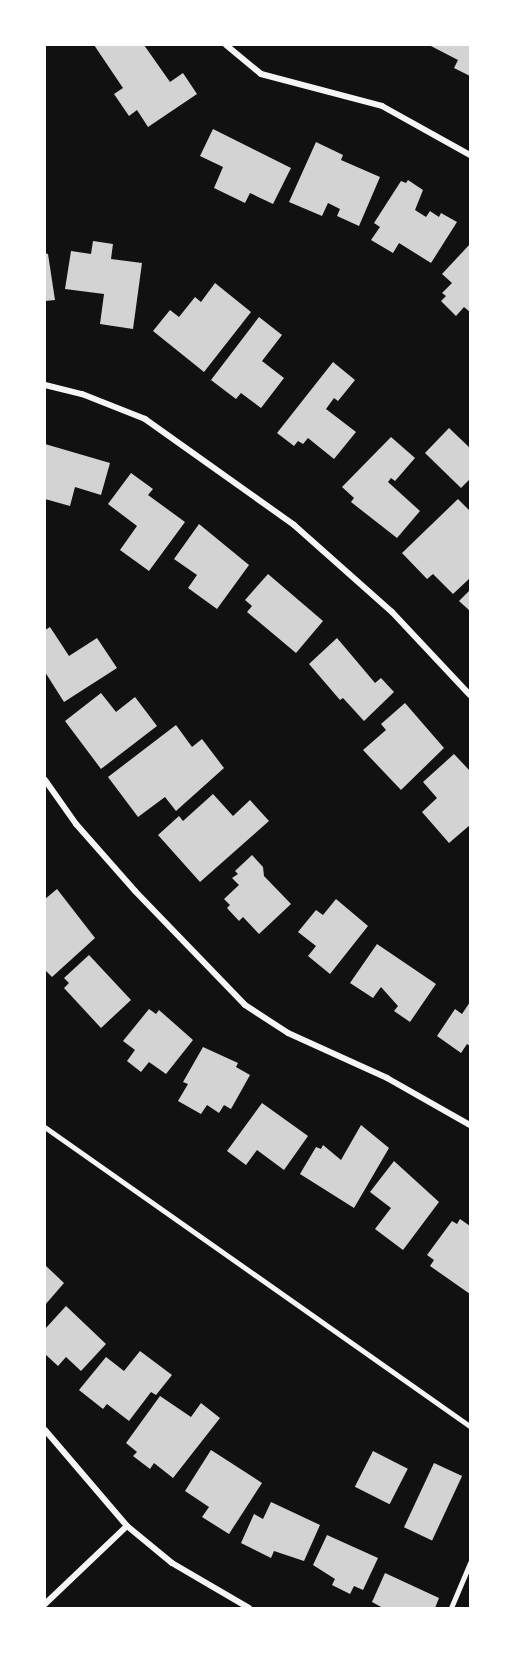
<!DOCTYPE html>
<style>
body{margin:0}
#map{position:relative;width:515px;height:1653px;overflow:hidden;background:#111;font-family:"Public Sans",sans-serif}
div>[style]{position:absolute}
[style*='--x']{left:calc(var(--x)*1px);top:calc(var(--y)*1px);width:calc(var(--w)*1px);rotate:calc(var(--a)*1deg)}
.building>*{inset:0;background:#d3d3d3;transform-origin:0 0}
.service>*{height:4.5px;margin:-2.25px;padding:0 2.25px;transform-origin:2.25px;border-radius:2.25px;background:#f5f5f5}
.minor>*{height:6px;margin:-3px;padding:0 3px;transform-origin:3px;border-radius:3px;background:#f5f5f5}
span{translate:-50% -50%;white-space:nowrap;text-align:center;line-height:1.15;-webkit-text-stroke:6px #fff;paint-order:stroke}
.frame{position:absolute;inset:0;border:46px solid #fff;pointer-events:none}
</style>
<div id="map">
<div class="building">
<div style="clip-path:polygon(94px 45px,144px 45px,170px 82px,183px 73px,197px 94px,148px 127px,137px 110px,129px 116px,114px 94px,123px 88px)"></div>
<div style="clip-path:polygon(429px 45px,470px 45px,470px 76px,454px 68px,458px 60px)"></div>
<div style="clip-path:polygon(213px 129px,291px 168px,273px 204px,250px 193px,245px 203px,214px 188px,223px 167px,200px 156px)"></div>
<div style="clip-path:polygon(316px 142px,343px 155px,341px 160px,380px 177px,359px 226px,337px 216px,340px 209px,328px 203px,322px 216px,289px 202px)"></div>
<div style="clip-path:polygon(408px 180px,423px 190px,415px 210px,426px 217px,430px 211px,439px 217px,441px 213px,457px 222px,431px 263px,399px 243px,393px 253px,371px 240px,380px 227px,374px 223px,401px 181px,406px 183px)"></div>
<div style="clip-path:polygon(93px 241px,113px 244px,111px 259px,142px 263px,133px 329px,100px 324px,104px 294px,65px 289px,71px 251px,91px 254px)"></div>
<div style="clip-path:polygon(470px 244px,470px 312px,464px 307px,456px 316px,441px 301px,446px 296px,442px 293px,452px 283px,442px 274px)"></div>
<div style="clip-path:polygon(45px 253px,48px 254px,55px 300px,45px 301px)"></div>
<div style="clip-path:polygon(215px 283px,251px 312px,204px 372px,153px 331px,170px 310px,179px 317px,195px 297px,201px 302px)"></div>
<div style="clip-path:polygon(259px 317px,282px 335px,262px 361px,284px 378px,261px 408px,241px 393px,236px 399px,211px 380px)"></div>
<div style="clip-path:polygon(333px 362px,355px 380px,338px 401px,334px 398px,326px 409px,356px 432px,334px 459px,308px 438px,303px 444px,298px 441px,294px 446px,277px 433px)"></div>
<div style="clip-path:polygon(449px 428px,470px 448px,470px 479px,461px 488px,425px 453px)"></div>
<div style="clip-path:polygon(391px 437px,415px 458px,395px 481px,391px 478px,388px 482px,420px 511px,397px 538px,351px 502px,354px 498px,342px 487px)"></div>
<div style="clip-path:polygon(45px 444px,110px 463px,101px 495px,75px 487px,70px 506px,45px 499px)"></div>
<div style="clip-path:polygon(131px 473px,153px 489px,148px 495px,185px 522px,149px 571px,120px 550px,137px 526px,108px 504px)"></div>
<div style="clip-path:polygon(458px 499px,470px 511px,470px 578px,453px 594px,433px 574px,427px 579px,402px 553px)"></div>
<div style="clip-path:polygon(199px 524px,249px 565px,217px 609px,188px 588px,197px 575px,174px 559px)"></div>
<div style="clip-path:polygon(268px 574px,323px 621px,296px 653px,247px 612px,252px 606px,245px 600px)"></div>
<div style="clip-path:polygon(470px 590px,470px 611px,459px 601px)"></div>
<div style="clip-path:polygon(50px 627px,69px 656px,97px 638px,117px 668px,64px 702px,45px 672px,45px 630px)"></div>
<div style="clip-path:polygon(337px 638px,375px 683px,381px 678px,394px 692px,364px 721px,343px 698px,340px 700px,309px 664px)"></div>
<div style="clip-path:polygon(101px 693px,116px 712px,135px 697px,157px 726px,101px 769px,65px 721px)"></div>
<div style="clip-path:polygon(405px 703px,444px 748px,401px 790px,363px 750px,386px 730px,381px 724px)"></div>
<div style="clip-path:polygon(176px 725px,192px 747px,202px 739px,224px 768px,176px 811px,165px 797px,138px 817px,108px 777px)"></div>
<div style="clip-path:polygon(454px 754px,470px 771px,470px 825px,449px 843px,422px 812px,437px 798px,423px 782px)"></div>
<div style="clip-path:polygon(213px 794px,233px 816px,250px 800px,269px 821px,200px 882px,158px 835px,179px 816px,183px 821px)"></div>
<div style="clip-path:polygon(252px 855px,263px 867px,264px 876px,291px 904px,259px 934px,243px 917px,239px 921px,227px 908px,230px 905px,224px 899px,239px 885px,232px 878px,238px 874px,235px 871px)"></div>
<div style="clip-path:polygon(57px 889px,95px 938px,52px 977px,45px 970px,45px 899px)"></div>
<div style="clip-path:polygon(336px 899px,368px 926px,330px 974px,308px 956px,316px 946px,298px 932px,316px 910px,323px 915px)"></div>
<div style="clip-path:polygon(377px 944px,436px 984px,410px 1022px,394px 1011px,398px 1006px,381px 987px,373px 998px,350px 983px)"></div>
<div style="clip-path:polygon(89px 955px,131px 1000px,101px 1028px,64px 988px,69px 983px,64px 978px)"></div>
<div style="clip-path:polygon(470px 1002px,470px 1046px,467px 1044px,461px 1053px,437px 1036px,455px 1009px,462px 1014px)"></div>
<div style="clip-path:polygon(149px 1009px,156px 1014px,159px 1010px,193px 1040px,166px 1074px,149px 1062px,141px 1072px,127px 1061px,135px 1050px,123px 1041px)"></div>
<div style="clip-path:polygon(203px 1047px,238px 1063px,236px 1067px,250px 1075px,231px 1109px,224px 1105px,219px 1113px,207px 1105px,201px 1114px,178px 1101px,188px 1084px,183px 1082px)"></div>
<div style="clip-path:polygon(262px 1103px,308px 1136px,284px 1170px,257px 1150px,246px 1165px,227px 1151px)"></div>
<div style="clip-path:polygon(361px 1125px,389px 1148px,354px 1208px,300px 1174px,316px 1147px,321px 1149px,323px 1145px,341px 1160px)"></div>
<div style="clip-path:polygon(394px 1161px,439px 1202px,403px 1250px,375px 1229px,391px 1208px,370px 1192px)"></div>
<div style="clip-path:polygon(460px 1219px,470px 1226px,470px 1294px,430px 1266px,434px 1260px,427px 1255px,452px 1221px,457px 1224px)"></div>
<div style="clip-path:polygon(45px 1265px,64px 1283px,45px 1305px)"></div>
<div style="clip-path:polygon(66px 1306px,106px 1344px,81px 1371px,66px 1357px,58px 1366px,45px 1354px,45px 1329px)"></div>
<div style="clip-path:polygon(140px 1351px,172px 1375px,156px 1395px,151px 1392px,129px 1421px,107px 1404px,103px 1409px,79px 1390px,106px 1357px,124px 1371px)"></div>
<div style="clip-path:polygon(160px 1396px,191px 1417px,201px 1403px,220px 1418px,173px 1478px,154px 1463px,150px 1469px,133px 1456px,137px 1452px,126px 1443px)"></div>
<div style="clip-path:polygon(211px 1450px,262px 1483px,229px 1534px,202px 1517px,209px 1507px,185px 1491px)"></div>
<div style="left:373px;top:1451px;width:39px;height:40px;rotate:27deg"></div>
<div style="left:434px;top:1463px;width:31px;height:71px;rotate:25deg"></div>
<div style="clip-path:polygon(271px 1502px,320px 1525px,304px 1561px,274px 1551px,271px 1558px,241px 1543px,254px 1514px,263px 1519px)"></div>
<div style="clip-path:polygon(327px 1535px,378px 1558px,363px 1590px,354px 1586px,350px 1594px,332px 1585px,335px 1579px,313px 1565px)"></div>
<div style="clip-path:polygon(385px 1573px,439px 1598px,435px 1608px,383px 1608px,372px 1602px)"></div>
</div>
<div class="service">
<div style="--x:45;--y:1127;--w:520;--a:35.13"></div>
<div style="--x:451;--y:1608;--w:49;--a:-67.1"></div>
</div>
<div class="minor">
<div style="--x:226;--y:45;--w:45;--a:39.6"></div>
<div style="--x:261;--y:74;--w:125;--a:14.8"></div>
<div style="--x:382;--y:106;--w:101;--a:29.1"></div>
<div style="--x:45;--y:385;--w:38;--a:14"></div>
<div style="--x:82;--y:394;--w:68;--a:21.6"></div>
<div style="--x:145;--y:419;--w:183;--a:35.4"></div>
<div style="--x:294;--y:525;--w:131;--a:41.6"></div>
<div style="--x:392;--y:612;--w:114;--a:46.8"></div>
<div style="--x:45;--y:780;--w:54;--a:54.8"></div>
<div style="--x:76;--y:824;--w:89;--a:48.6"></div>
<div style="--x:135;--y:891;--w:158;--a:46"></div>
<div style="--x:245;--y:1005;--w:51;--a:33.1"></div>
<div style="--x:288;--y:1033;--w:109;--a:24.4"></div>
<div style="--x:387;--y:1078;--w:95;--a:29.5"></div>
<div style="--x:45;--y:1430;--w:126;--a:49.5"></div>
<div style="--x:127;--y:1526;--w:58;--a:39.4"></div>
<div style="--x:172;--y:1563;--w:89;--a:30.3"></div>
<div style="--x:45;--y:1604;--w:113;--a:-43.6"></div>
</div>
<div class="frame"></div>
</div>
